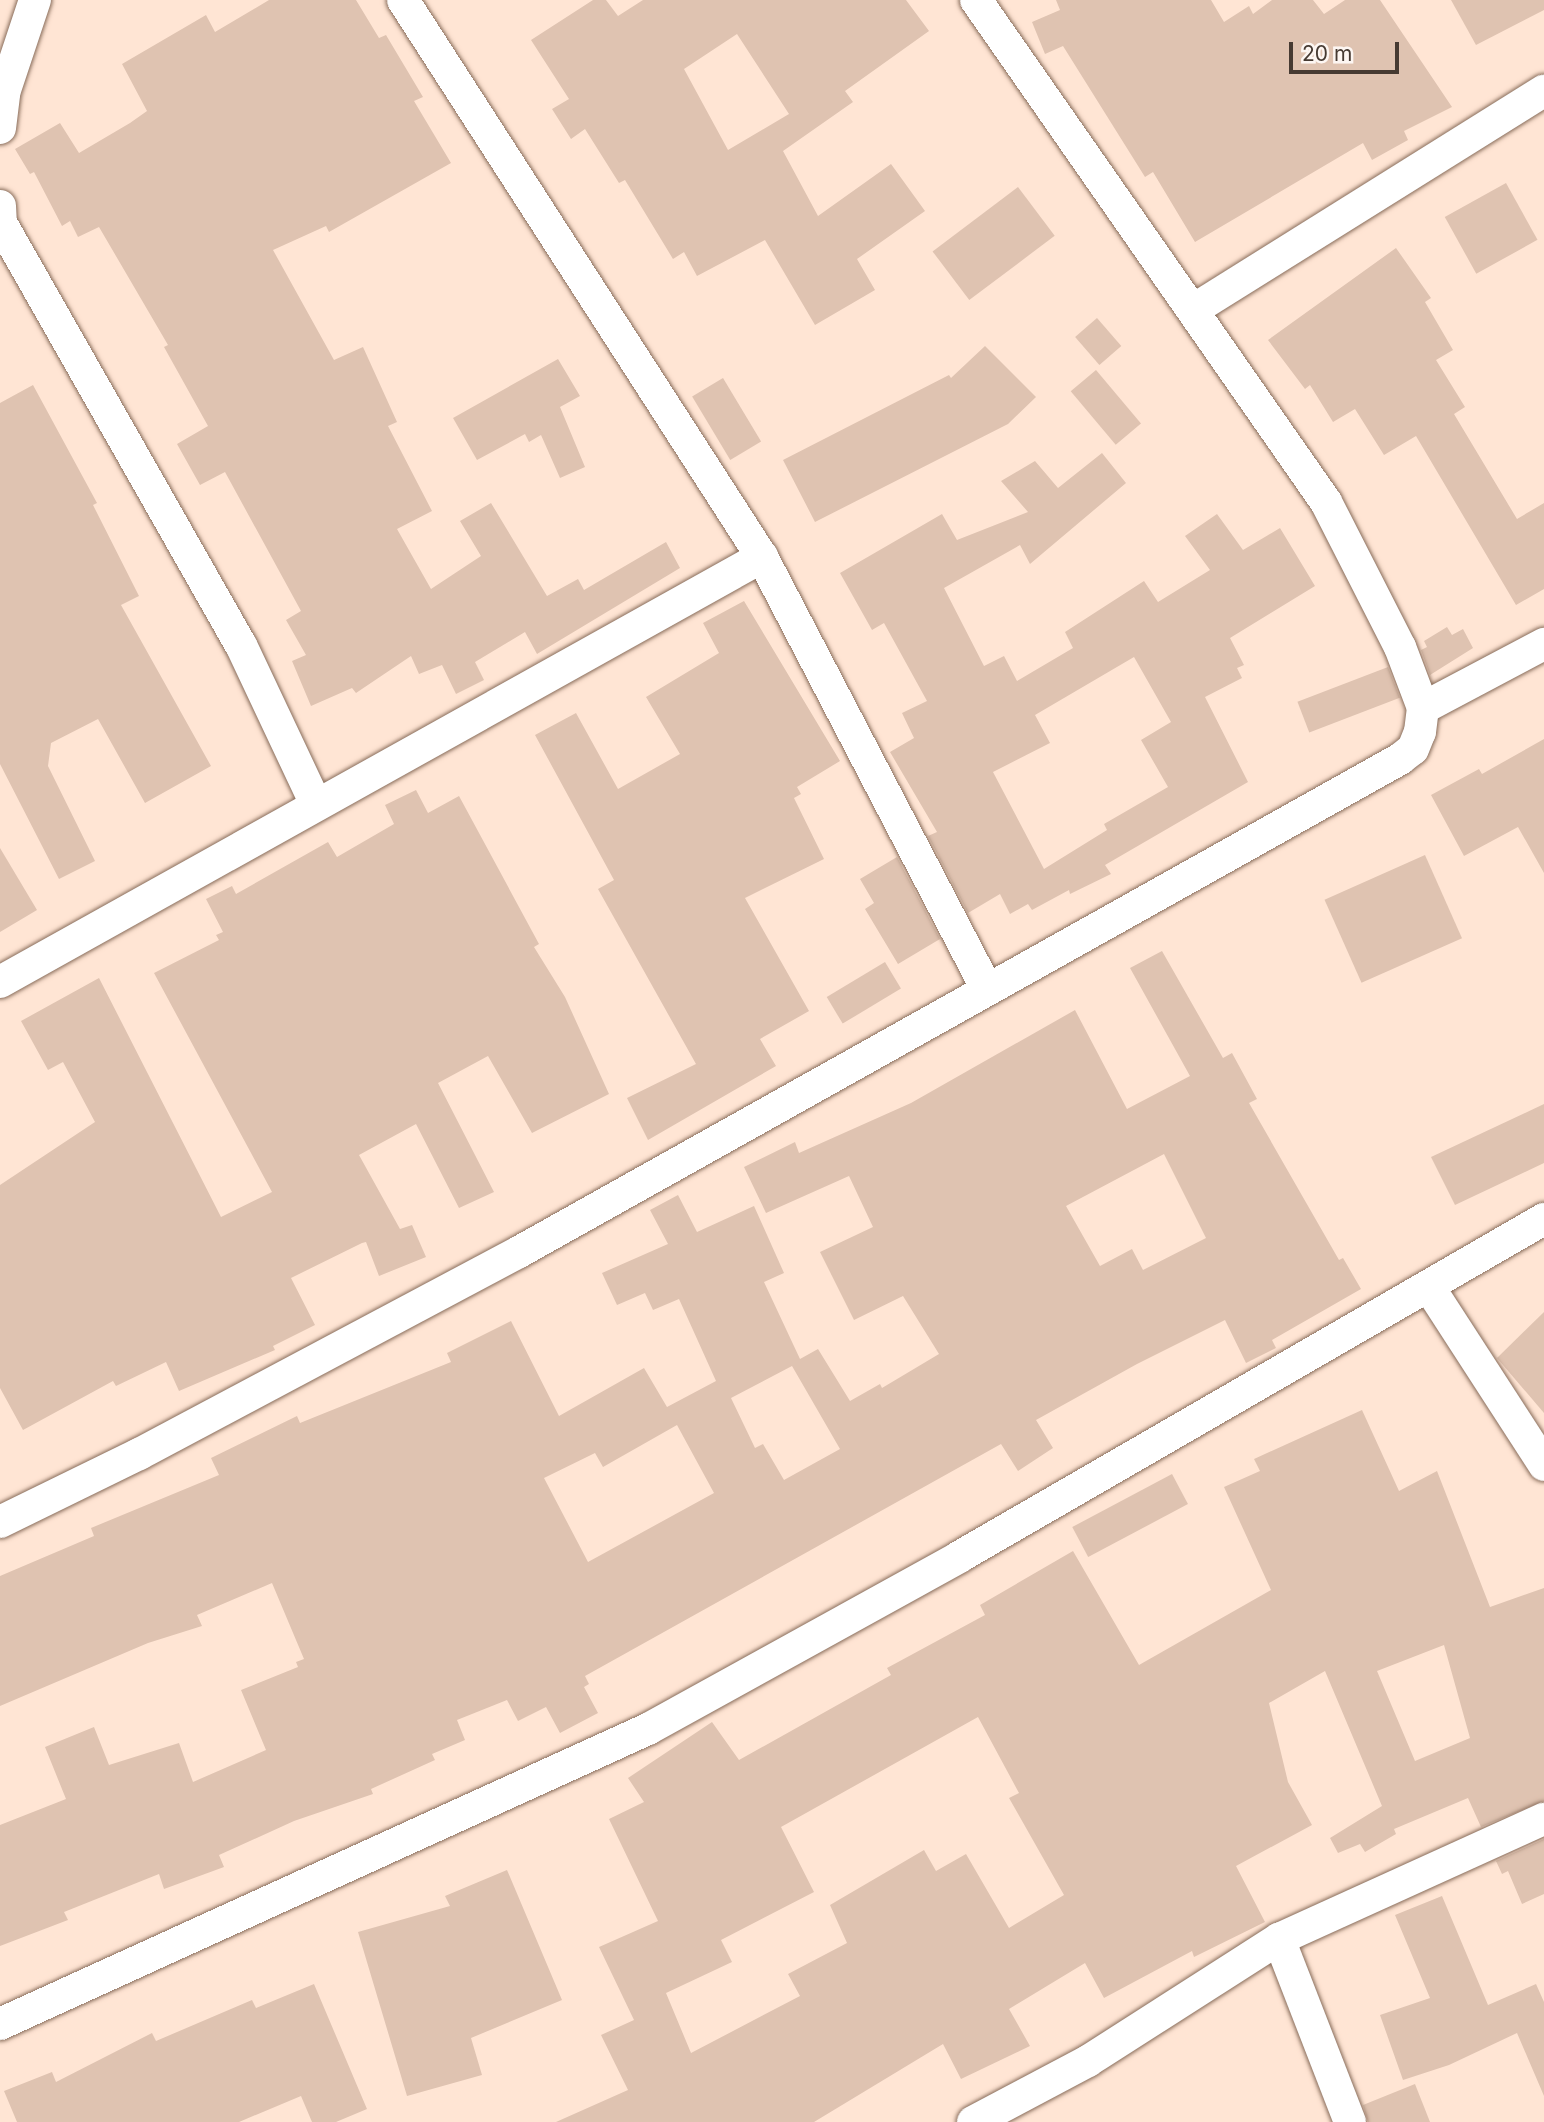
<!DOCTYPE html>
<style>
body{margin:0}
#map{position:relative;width:1544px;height:2122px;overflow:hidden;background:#ffe5d4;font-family:Inter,sans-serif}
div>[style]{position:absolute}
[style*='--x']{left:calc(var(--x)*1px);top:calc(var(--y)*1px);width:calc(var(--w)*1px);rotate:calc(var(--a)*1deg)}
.building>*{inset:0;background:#dfc3b1;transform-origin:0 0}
.roads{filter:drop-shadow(0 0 2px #886c5a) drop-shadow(0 0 2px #886c5a)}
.street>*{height:32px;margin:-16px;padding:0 16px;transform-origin:16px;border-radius:16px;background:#fff}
span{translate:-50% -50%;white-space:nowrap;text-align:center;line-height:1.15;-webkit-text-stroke:7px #fdf6f2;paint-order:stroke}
.scale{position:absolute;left:1289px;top:42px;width:110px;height:32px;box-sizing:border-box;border:4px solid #463a32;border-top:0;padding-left:9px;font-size:21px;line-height:24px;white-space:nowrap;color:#463a32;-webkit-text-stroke:5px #fdf6f2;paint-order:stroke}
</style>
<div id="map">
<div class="building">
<div style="clip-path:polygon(269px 0,356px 0,379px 38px,386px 35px,423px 97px,414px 101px,451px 163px,329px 232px,326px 226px,273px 250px,334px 360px,363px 347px,397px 422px,388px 426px,432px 511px,397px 529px,431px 589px,481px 556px,460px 521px,491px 503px,547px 596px,578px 579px,584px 590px,666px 542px,680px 568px,537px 654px,525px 632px,475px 662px,484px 680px,456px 694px,442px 665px,419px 674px,411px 656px,356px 693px,352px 688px,311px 706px,292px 661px,306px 655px,286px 620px,301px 611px,225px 472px,200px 485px,177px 444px,208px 426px,164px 347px,168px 345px,99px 227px,78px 237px,70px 221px,62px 226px,34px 172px,30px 174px,15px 149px,60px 123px,79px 153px,130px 123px,147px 111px,122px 64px,206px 15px,215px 32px)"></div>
<div style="clip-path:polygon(evenodd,593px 0,606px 0,618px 16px,643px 0,906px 0,929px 31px,845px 91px,853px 102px,783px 151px,818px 216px,891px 164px,925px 211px,857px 259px,875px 290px,815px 325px,765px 240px,697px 276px,684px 252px,673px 259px,625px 180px,619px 183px,585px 129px,571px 139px,552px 109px,569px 99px,531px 40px,593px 0,737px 34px,789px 114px,728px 150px,684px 69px,737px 34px)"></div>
<div style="clip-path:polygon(1056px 0,1211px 0,1224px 22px,1249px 6px,1253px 14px,1272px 0,1313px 0,1324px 14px,1345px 0,1380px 0,1452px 107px,1404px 131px,1408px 140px,1372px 160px,1363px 143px,1195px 242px,1153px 172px,1145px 177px,1063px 46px,1045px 54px,1032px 22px,1060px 10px)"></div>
<div style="clip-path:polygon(1451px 0,1544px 0,1544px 10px,1476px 45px)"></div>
<div style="left:1506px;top:183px;width:65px;height:70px;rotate:61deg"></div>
<div style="left:1018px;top:187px;width:61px;height:107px;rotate:53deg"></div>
<div style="clip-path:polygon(1396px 248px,1431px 298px,1425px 302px,1453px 350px,1436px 360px,1465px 407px,1454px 414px,1517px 519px,1544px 503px,1544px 589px,1516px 605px,1416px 436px,1384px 455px,1355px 409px,1333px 422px,1310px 385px,1305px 389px,1268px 340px)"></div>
<div style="left:1097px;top:318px;width:37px;height:29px;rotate:49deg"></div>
<div style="clip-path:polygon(985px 346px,1036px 397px,1008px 424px,815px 522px,783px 460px,949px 375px,951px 378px)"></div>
<div style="clip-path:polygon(558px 359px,580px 396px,560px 407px,585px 467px,560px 478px,541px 435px,529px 442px,525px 434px,477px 460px,453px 418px)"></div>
<div style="left:1096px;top:370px;width:70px;height:33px;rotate:50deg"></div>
<div style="left:723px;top:378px;width:74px;height:36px;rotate:59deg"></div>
<div style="clip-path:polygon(33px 385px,97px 503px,93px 505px,139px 596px,121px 605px,211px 766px,145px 803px,98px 719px,51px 743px,48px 766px,95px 861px,59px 879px,0 764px,0 403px)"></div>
<div style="clip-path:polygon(evenodd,1102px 453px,1126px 483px,1030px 564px,1020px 545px,944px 588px,984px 666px,1004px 656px,1017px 681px,1073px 648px,1065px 632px,1144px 581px,1158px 602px,1210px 570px,1185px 536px,1217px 514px,1243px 550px,1280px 528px,1315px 586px,1230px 638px,1244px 665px,1237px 668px,1242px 678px,1205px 697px,1248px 782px,1105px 865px,1111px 874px,1070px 894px,1069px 890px,1032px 910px,1028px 904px,1010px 914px,1000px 894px,968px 913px,928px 836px,937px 832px,890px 752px,914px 738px,902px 713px,927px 701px,884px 623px,872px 630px,840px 573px,942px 514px,957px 540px,1028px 512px,1001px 481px,1035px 461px,1058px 488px,1102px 453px,1134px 657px,1171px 722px,1141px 740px,1168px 787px,1104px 824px,1107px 830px,1044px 869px,993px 772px,1050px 743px,1035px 715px,1134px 657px)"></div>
<div style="clip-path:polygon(744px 601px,840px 761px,797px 787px,801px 794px,794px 798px,824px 859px,745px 898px,809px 1011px,760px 1039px,776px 1066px,648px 1140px,627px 1098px,696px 1064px,598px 889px,614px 880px,535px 735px,576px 713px,618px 789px,680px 754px,646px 697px,719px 653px,703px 623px)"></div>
<div style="clip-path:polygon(1447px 627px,1452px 635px,1463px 629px,1473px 648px,1430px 675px,1421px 650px,1427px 647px,1424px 641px)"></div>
<div style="left:1388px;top:667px;width:33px;height:97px;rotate:69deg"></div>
<div style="clip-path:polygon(1544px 739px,1544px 873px,1518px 827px,1464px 856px,1431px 795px,1479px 769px,1482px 774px)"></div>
<div style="clip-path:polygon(416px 790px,428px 813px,459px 796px,539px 944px,534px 947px,565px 997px,609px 1094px,532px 1133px,488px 1056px,438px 1083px,494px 1192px,459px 1208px,416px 1124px,359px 1155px,400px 1229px,412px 1225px,426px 1257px,379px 1276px,366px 1242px,362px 1243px,291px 1278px,315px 1325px,273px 1346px,275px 1350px,179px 1391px,166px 1362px,116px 1386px,113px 1381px,23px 1430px,0 1388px,0 1185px,95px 1122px,63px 1062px,48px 1070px,21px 1021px,99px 978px,221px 1217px,272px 1192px,154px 973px,219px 940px,216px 935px,223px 932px,206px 899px,232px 886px,236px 894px,328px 842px,337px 857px,394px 824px,385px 805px)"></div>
<div style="clip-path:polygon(0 848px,37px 910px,0 932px)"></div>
<div style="left:1425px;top:855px;width:91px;height:110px;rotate:66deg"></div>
<div style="clip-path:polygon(897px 857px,940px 939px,898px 964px,865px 909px,874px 903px,860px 879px)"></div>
<div style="clip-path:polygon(evenodd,1162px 951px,1223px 1058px,1232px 1053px,1257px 1099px,1249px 1103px,1339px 1260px,1343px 1258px,1361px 1289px,1272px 1340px,1276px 1348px,1246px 1363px,1225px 1320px,1137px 1364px,1036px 1420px,1053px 1448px,1018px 1471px,1001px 1444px,585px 1676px,589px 1684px,584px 1687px,598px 1713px,560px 1733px,546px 1707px,518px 1721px,507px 1700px,457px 1720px,465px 1740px,432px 1754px,435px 1760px,371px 1789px,373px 1794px,294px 1821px,219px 1855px,224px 1867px,164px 1889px,159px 1874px,64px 1912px,68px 1920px,0 1946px,0 1825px,66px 1799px,45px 1747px,94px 1727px,109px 1765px,179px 1743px,193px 1782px,266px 1750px,241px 1690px,298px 1667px,296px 1662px,304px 1659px,272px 1583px,197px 1615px,202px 1626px,148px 1643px,0 1706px,0 1576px,94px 1536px,91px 1528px,219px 1475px,211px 1458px,297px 1416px,300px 1423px,451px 1362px,447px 1353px,511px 1321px,559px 1416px,644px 1368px,667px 1407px,716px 1381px,679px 1299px,653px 1310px,645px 1293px,617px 1305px,602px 1273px,668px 1244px,650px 1210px,678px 1195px,697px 1232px,754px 1206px,784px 1273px,764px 1282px,800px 1359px,818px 1349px,850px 1401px,880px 1384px,882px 1388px,939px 1354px,903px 1296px,854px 1320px,820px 1252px,873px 1227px,849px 1176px,766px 1213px,744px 1167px,795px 1142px,799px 1153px,911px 1103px,1075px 1010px,1127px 1109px,1190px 1076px,1130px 968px,1162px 951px,1164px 1154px,1206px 1238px,1143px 1270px,1132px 1249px,1100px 1266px,1066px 1206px,1164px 1154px,1162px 951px,792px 1366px,840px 1449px,784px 1480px,763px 1444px,755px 1448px,731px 1398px,792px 1366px,1162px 951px,677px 1425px,714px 1493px,588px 1562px,544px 1478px,595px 1453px,603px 1467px,677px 1425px)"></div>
<div style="left:885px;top:962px;width:31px;height:68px;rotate:59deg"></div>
<div style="clip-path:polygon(1544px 1104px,1544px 1163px,1455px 1205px,1431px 1157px)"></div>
<div style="clip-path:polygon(1544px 1312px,1544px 1413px,1497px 1358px)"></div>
<div style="clip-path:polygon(evenodd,1362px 1410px,1399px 1491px,1437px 1471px,1490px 1607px,1544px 1588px,1544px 1801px,1481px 1827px,1468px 1798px,1394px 1829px,1396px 1834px,1365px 1852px,1360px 1844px,1338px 1853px,1330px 1838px,1382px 1806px,1325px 1671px,1269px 1703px,1288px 1782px,1312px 1825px,1236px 1866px,1265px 1922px,1194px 1957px,1192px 1951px,1104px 1998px,1085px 1963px,1009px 2009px,1030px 2046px,961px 2079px,943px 2044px,814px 2122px,556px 2122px,628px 2090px,601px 2035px,634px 2020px,599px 1947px,658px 1921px,609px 1819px,644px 1802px,628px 1778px,712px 1722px,739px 1760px,891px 1675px,887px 1668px,985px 1615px,980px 1605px,1073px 1551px,1139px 1665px,1271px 1590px,1224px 1487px,1260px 1471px,1254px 1459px,1362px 1410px,1444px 1645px,1470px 1738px,1415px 1761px,1377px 1671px,1444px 1645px,1362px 1410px,978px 1717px,1019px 1793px,1009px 1798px,1064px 1895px,1009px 1928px,966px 1854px,936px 1871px,924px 1850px,830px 1905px,847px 1943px,788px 1974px,800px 1996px,691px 2053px,666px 1993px,732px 1962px,721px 1940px,814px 1892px,781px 1827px,978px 1717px)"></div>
<div style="left:1172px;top:1474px;width:34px;height:113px;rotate:62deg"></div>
<div style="clip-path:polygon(1544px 1839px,1544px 1894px,1522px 1904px,1508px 1871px,1502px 1874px,1496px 1861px)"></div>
<div style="clip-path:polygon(507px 1870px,562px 2000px,471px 2038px,482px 2075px,407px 2096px,358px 1932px,450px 1906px,445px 1896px)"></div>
<div style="clip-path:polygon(1442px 1896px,1488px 2005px,1536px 1984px,1544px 2002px,1544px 2096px,1517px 2033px,1449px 2065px,1403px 2080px,1380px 2015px,1430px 1998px,1395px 1915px)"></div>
<div style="clip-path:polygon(314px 1984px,367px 2109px,336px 2122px,312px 2122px,301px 2096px,239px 2122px,17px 2122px,4px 2091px,52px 2072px,56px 2082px,152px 2033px,156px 2041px,252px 2000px,256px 2008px)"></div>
<div style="clip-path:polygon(1415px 2084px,1430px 2122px,1368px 2122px,1363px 2105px)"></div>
</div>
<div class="roads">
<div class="street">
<div style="--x:403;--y:0;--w:663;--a:57.2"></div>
<div style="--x:762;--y:557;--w:487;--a:62.5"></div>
<div style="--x:976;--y:0;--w:612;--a:55.12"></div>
<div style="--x:1326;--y:502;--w:163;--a:63"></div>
<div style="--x:1400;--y:647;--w:65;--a:69.3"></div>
<div style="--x:0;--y:128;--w:35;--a:-83"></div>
<div style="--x:4;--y:93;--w:98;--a:-71.6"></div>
<div style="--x:0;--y:206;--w:17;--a:87"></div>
<div style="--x:1;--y:223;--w:485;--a:60.4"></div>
<div style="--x:241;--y:645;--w:174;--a:64.8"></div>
<div style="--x:1193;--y:310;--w:414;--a:-32"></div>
<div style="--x:0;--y:982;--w:873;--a:-29.15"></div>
<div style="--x:1429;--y:1287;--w:212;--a:57.1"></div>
<div style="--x:0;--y:1522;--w:155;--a:-26.1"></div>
<div style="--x:139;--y:1454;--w:430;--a:-28"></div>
<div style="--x:519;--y:1252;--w:1010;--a:-29.23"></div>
<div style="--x:1400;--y:759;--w:16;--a:-38"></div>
<div style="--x:1413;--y:749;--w:18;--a:-68"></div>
<div style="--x:1420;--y:732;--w:24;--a:-83"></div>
<div style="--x:1423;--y:708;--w:137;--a:-27.9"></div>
<div style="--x:1279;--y:1939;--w:196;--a:68.8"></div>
<div style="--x:0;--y:2024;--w:712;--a:-24.48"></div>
<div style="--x:648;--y:1729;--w:355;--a:-28.9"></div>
<div style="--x:959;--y:1557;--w:676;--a:-30.02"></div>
<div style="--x:973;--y:2122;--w:130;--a:-27.9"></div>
<div style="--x:1088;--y:2061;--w:227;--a:-32.6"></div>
<div style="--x:1279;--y:1939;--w:291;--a:-24.4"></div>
</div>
</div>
<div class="scale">20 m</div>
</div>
